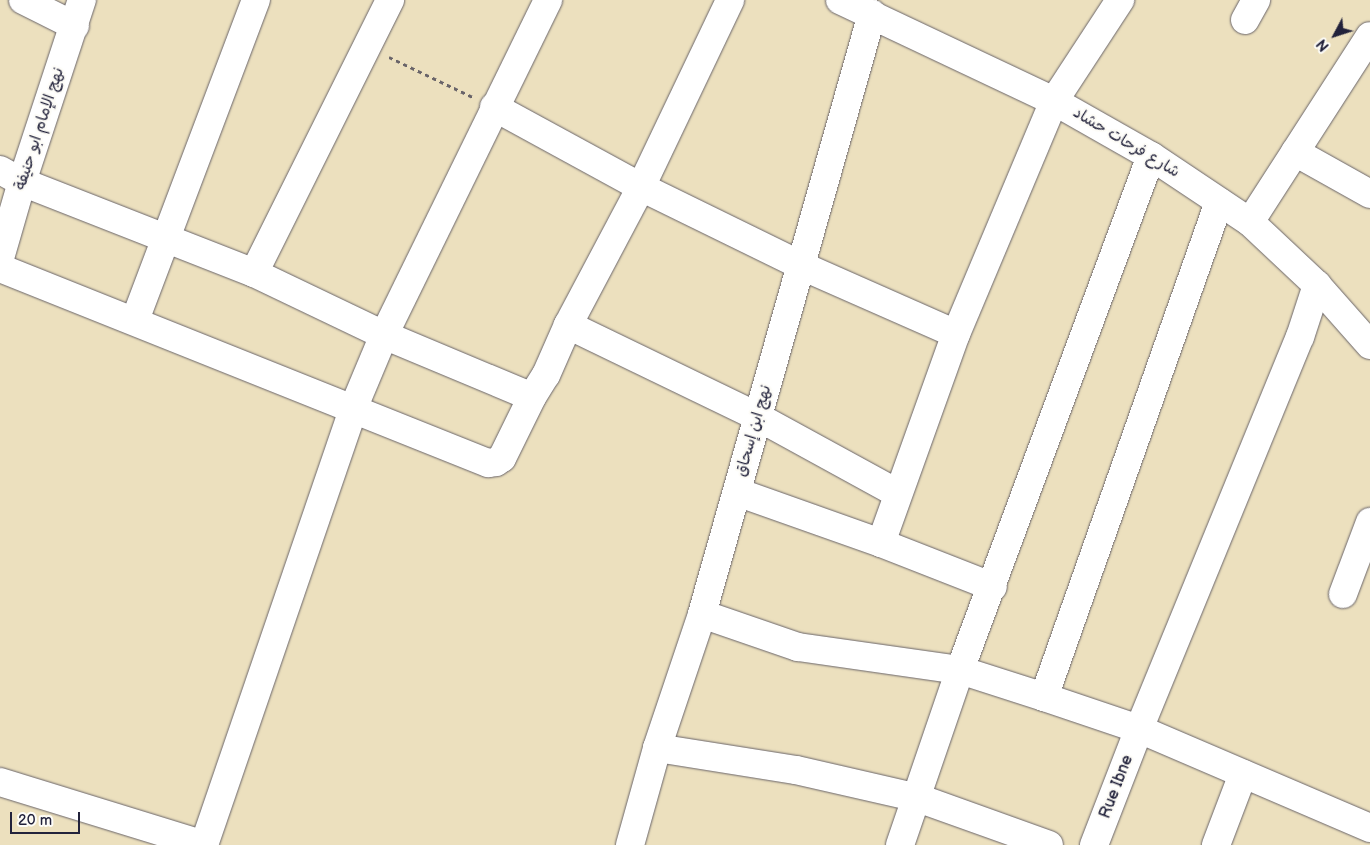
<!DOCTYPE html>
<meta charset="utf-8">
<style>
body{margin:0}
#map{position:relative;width:1370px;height:845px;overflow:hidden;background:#ece0be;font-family:"Balsamiq Sans","Playpen Sans Arabic",sans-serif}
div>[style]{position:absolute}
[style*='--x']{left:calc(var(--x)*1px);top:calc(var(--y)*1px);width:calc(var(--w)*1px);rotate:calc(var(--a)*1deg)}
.path>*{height:3px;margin-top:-1.5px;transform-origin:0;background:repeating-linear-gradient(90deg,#696469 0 4px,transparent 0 8px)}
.roads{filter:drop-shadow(0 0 1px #696469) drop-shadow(0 0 1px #696469)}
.minor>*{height:28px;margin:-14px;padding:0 14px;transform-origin:14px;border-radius:14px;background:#fff}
span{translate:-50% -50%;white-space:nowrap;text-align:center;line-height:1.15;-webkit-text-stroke:4.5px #fdfcf7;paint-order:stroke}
.street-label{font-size:16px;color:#22223b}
.north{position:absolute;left:1310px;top:10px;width:50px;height:50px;-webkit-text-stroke:4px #fdfcf7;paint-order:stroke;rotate:230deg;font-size:14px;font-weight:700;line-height:20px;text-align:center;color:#22223b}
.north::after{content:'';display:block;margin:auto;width:18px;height:22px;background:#22223b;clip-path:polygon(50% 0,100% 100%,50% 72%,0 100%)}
.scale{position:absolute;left:10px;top:812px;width:70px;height:22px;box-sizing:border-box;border:2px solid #22223b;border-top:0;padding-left:6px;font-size:15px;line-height:18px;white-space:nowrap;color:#22223b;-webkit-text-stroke:4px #fdfcf7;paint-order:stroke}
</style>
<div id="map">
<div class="path">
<div style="--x:389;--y:57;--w:93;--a:25.5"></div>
</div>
<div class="roads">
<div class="minor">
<div style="--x:23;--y:0;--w:58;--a:26.6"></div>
<div style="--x:840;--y:0;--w:237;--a:25.3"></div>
<div style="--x:1054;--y:101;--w:112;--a:29.6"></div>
<div style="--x:1151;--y:156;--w:119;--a:33.7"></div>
<div style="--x:1250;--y:222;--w:92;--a:43.2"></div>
<div style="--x:1317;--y:285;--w:80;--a:48.5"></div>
<div style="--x:1245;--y:20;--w:23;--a:-61"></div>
<div style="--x:494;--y:107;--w:167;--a:28.6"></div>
<div style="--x:641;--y:187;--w:179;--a:26.1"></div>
<div style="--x:802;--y:266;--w:168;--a:23.8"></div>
<div style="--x:1295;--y:152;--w:86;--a:29.2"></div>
<div style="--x:0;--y:170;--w:25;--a:29"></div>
<div style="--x:22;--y:182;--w:249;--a:21.4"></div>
<div style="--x:254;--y:273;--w:144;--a:25.5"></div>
<div style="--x:384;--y:335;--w:160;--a:22.7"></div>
<div style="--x:1250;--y:222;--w:221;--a:-57.2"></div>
<div style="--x:0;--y:258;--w:79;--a:-73.9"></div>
<div style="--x:22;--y:182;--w:192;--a:-71.8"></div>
<div style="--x:0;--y:268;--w:526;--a:21.78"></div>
<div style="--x:488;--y:463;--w:8;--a:-7"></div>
<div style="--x:496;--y:462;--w:7;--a:-34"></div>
<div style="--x:502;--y:458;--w:68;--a:-63.8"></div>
<div style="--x:532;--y:397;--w:26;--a:-58"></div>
<div style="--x:546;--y:375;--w:55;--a:-66.3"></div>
<div style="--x:568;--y:325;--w:156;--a:-62.1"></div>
<div style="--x:641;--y:187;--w:207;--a:-64.5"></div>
<div style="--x:254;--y:273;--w:305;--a:-63.5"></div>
<div style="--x:135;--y:320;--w:342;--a:-69.3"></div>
<div style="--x:568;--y:325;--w:211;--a:25.8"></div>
<div style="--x:758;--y:417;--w:158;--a:28.7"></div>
<div style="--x:737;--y:492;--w:153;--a:19.5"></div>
<div style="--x:881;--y:543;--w:120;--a:21.4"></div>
<div style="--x:881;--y:543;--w:222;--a:-70.3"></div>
<div style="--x:956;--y:334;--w:253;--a:-67.2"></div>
<div style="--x:1054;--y:101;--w:121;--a:-56.8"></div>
<div style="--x:1343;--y:594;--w:77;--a:-69.4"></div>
<div style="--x:702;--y:614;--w:102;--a:19"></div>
<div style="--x:798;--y:647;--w:164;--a:8.1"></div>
<div style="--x:960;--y:670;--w:88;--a:17.8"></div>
<div style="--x:1044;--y:697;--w:100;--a:18.6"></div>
<div style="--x:1139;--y:729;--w:251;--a:23.2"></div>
<div style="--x:1044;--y:697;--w:525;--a:-70.53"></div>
<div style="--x:657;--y:748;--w:141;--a:9"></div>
<div style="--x:796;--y:770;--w:125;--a:12.9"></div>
<div style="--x:918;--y:798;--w:139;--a:19.7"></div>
<div style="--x:0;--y:782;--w:214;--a:17.1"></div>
<div style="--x:204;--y:845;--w:461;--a:-71.1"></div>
<div style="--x:353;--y:409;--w:80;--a:-67.3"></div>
<div style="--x:384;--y:335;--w:373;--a:-63.9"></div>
<div style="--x:630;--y:845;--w:101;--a:-74.4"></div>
<div style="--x:657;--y:748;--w:141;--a:-71.4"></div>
<div style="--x:702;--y:614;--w:624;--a:-74.18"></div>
<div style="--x:900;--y:845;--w:185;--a:-71.1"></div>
<div style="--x:960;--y:670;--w:548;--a:-69.62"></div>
<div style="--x:1094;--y:845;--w:124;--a:-68.8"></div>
<div style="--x:1139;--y:729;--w:424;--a:-67.7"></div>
<div style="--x:1300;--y:337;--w:55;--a:-71.9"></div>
<div style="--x:1216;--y:845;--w:76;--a:-69.2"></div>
</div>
</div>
<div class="street-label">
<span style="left:40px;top:129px;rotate:-72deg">نهج الإمام ابو حنيفة</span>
<span style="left:1126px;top:143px;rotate:31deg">شارع فرحات حشاد</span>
<span style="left:754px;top:431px;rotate:-74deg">نهج ابن إسحاق</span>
<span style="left:1117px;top:787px;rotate:-69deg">Rue Ibne</span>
</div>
<div class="north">N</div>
<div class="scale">20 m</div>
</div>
